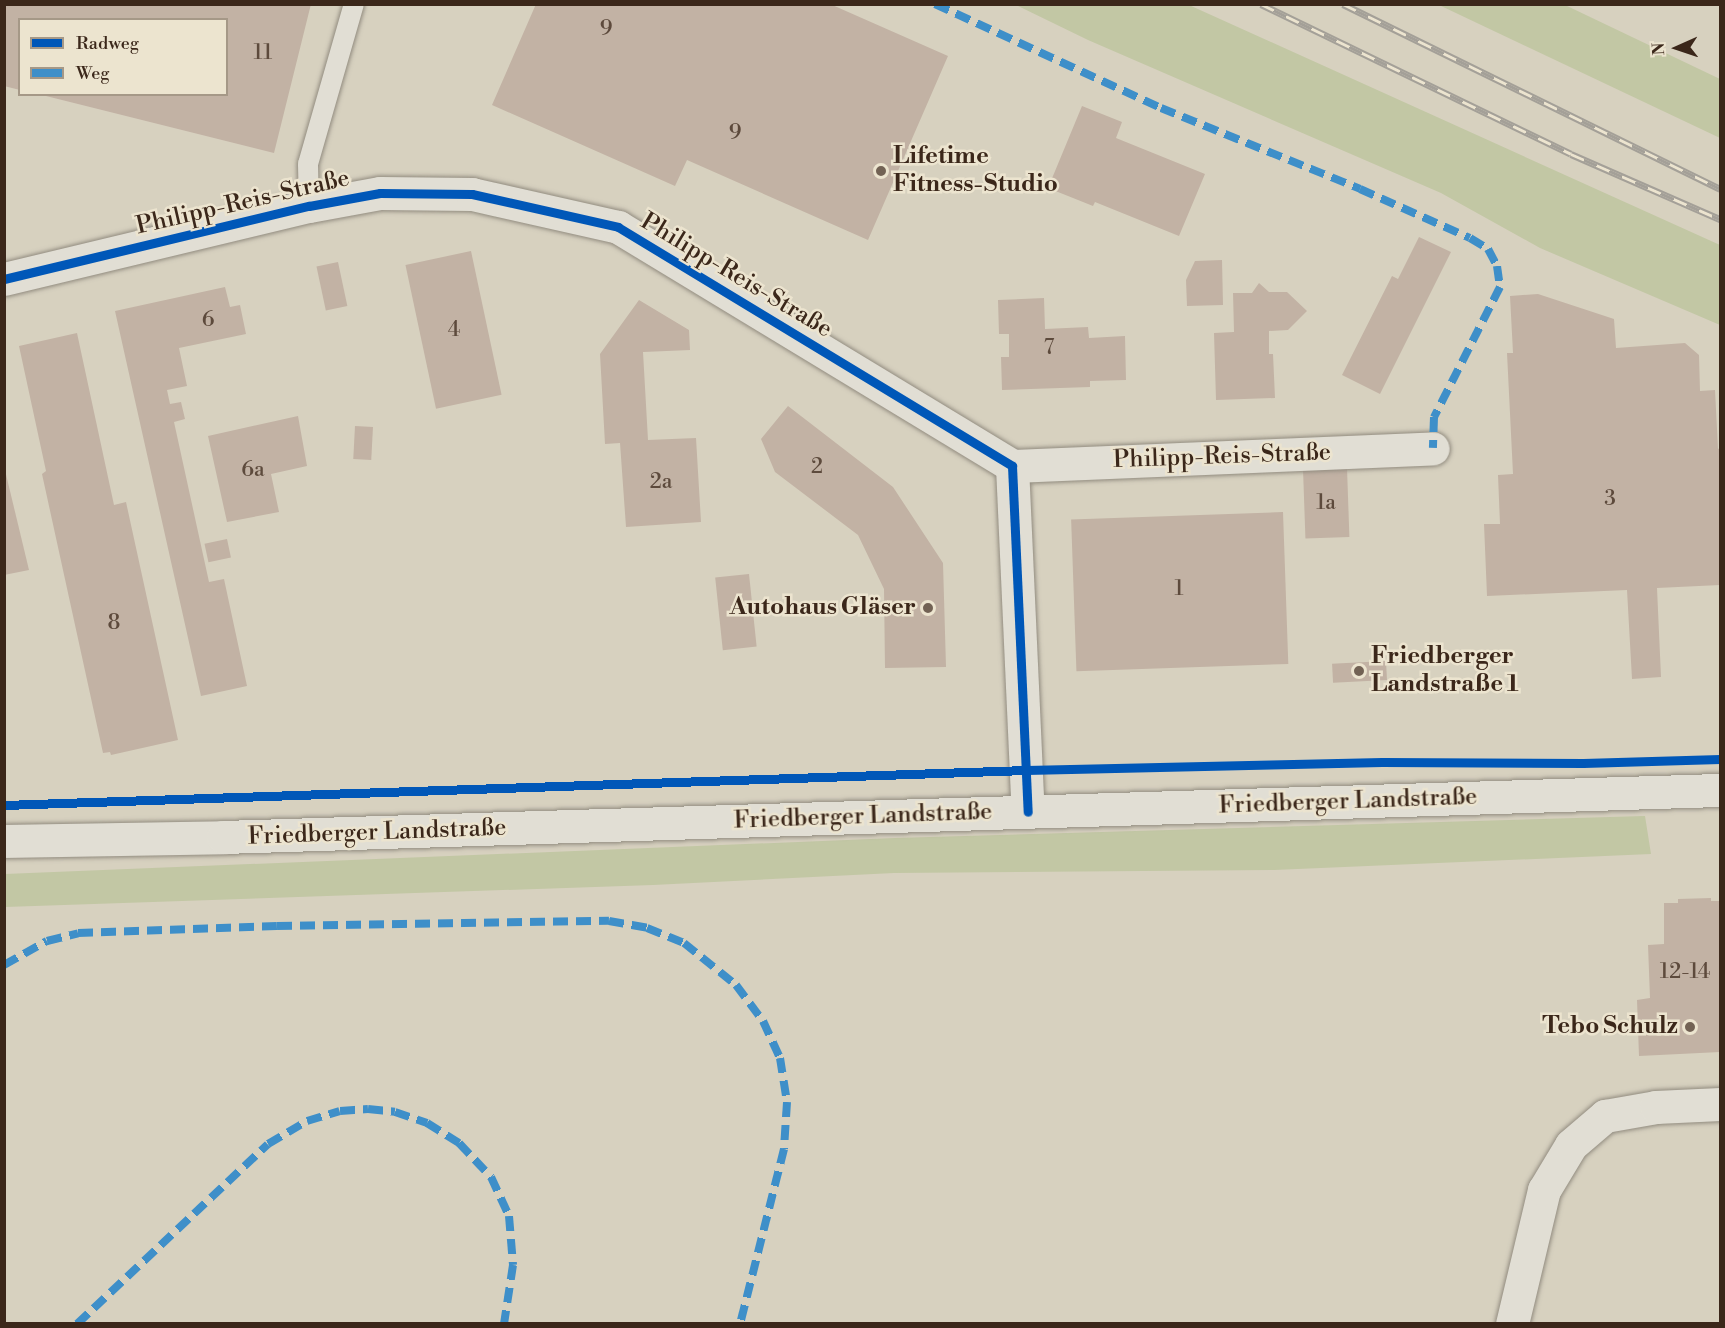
<!DOCTYPE html>
<meta charset="utf-8">
<style>
body{margin:0}
#map{position:relative;width:1725px;height:1328px;overflow:hidden;background:#d7d1bf;font-family:"Libre Bodoni",serif}
div>[style]{position:absolute}
[style*='--x']{left:calc(var(--x)*1px);top:calc(var(--y)*1px);width:calc(var(--w)*1px);rotate:calc(var(--a)*1deg)}
.green>*{inset:0;background:#c2c7a4}
.building>*{inset:0;background:#c2b2a4;transform-origin:0 0}
.roads{filter:drop-shadow(0 0 2px #928c80) drop-shadow(0 0 2px #928c80)}
.service>*{height:20px;margin:-10px;padding:0 10px;transform-origin:10px;border-radius:10px;background:#e1ded4}
.minor>*{height:33px;margin:-16.5px;padding:0 16.5px;transform-origin:16.5px;border-radius:16.5px;background:#e1ded4}
.secondary>*{height:33px;margin:-16.5px;padding:0 16.5px;transform-origin:16.5px;border-radius:16.5px;background:#e1ded4}
.rail>*{height:7px;margin-top:-3.5px;transform-origin:0;background:repeating-linear-gradient(90deg,#ece4cf 0 14px,#a4a098 0 28px);box-sizing:border-box;border-block:2px solid #a4a098}
.quiet>*{height:8px;margin-top:-4px;transform-origin:0;background:repeating-linear-gradient(90deg,#3e8fc9 0 15px,transparent 0 23px)}
.cycleway>*{height:9px;margin:-4.5px;padding:0 4.5px;transform-origin:4.5px;border-radius:4.5px;background:#0057b8}
.dots>*{width:16px;height:16px;translate:-50% -50%;box-sizing:border-box;border:3px solid #ece4cf;border-radius:50%}
span{translate:-50% -50%;white-space:nowrap;text-align:center;line-height:1.15;-webkit-text-stroke:5px #ece4cf;paint-order:stroke}
.number-label{font-size:21px;color:#5d4a3c}
.number-label span{-webkit-text-stroke-width:0}
.poi-label{font-size:24px;color:#3b271a;font-weight:700}
.left{translate:0 -50%;text-align:left}
.right{translate:-100% -50%;text-align:right}
.street-label{font-size:24px;color:#3b271a}
.frame{position:absolute;inset:0;border:6px solid #3b271a;pointer-events:none}
.legend{position:absolute;left:18px;top:18px;width:210px;height:78px;box-sizing:border-box;background:#ece4cf;border:2px solid #a59887;margin:0;padding:8px 10px;list-style:none;font-size:18px;color:#3b271a}
.legend li{display:flex;align-items:center;gap:12px;height:30px}
.legend b{width:30px;border:2px solid #a59887}
.north{position:absolute;left:1647px;top:18px;width:60px;height:60px;-webkit-text-stroke:4px #ece4cf;paint-order:stroke;rotate:267deg;font-size:16px;font-weight:700;line-height:24px;text-align:center;color:#3b271a}
.north::after{content:'';display:block;margin:auto;width:21px;height:27px;background:#3b271a;clip-path:polygon(50% 0,100% 100%,50% 72%,0 100%)}
</style>
<div id="map">
<div class="green">
<div style="clip-path:polygon(1016px 5px,1189px 5px,1720px 245px,1720px 325px,1540px 248px,1441px 193px,1088px 40px)"></div>
<div style="clip-path:polygon(1439px 5px,1565px 5px,1720px 79px,1720px 138px)"></div>
<div style="clip-path:polygon(1645px 816px,1651px 854px,1274px 870px,894px 873px,653px 885px,5px 907px,5px 874px,895px 838px)"></div>
</div>
<div class="building">
<div style="clip-path:polygon(4px 4px,311px 4px,274px 153px,42px 95px,226px 94px,226px 20px,20px 20px,20px 90px,4px 86px)"></div>
<div style="clip-path:polygon(536px 4px,830px 4px,948px 56px,868px 240px,687px 160px,675px 186px,492px 105px)"></div>
<div style="clip-path:polygon(1082px 106px,1122px 122px,1116px 138px,1205px 174px,1179px 236px,1095px 202px,1093px 206px,1048px 188px)"></div>
<div style="clip-path:polygon(1419px 237px,1451px 252px,1380px 394px,1342px 375px,1392px 276px,1398px 279px)"></div>
<div style="left:471px;top:251px;width:147px;height:67px;rotate:78deg"></div>
<div style="clip-path:polygon(1222px 260px,1223px 305px,1187px 306px,1186px 280px,1195px 261px)"></div>
<div style="left:338px;top:262px;width:45px;height:22px;rotate:78deg"></div>
<div style="clip-path:polygon(1259px 283px,1269px 292px,1287px 292px,1307px 311px,1288px 330px,1269px 331px,1269px 354px,1273px 354px,1275px 398px,1216px 400px,1214px 333px,1234px 332px,1233px 293px,1252px 293px)"></div>
<div style="clip-path:polygon(225px 287px,230px 307px,240px 305px,246px 334px,179px 348px,187px 386px,167px 390px,170px 404px,181px 402px,185px 419px,174px 422px,209px 582px,224px 579px,247px 686px,201px 696px,115px 311px)"></div>
<div style="clip-path:polygon(1538px 294px,1614px 319px,1616px 348px,1685px 343px,1699px 355px,1700px 391px,1715px 390px,1718px 449px,1720px 448px,1720px 585px,1657px 588px,1661px 677px,1632px 679px,1627px 590px,1487px 596px,1484px 524px,1500px 524px,1498px 475px,1513px 474px,1507px 353px,1513px 353px,1510px 296px)"></div>
<div style="clip-path:polygon(1044px 298px,1045px 329px,1088px 327px,1089px 338px,1125px 336px,1126px 380px,1090px 381px,1090px 387px,1002px 390px,1001px 357px,1009px 357px,1009px 334px,999px 334px,998px 300px)"></div>
<div style="clip-path:polygon(639px 300px,689px 330px,690px 350px,643px 352px,648px 440px,696px 438px,701px 522px,626px 527px,620px 443px,605px 444px,600px 354px)"></div>
<div style="clip-path:polygon(77px 333px,114px 505px,126px 502px,178px 740px,111px 755px,110px 752px,103px 753px,42px 474px,46px 471px,19px 346px)"></div>
<div style="clip-path:polygon(788px 406px,893px 487px,943px 563px,946px 667px,885px 668px,884px 589px,858px 535px,775px 472px,761px 439px)"></div>
<div style="clip-path:polygon(298px 416px,307px 466px,271px 474px,279px 512px,227px 522px,208px 436px)"></div>
<div style="left:355px;top:426px;width:18px;height:33px;rotate:3deg"></div>
<div style="clip-path:polygon(4px 466px,29px 570px,4px 575px)"></div>
<div style="left:1347px;top:468px;width:69px;height:44px;rotate:88deg"></div>
<div style="left:1283px;top:512px;width:152px;height:212px;rotate:88deg"></div>
<div style="left:227px;top:539px;width:19px;height:23px;rotate:78deg"></div>
<div style="left:749px;top:574px;width:73px;height:34px;rotate:84deg"></div>
<div style="left:1386px;top:661px;width:19px;height:54px;rotate:87deg"></div>
<div style="clip-path:polygon(1711px 898px,1711px 901px,1720px 901px,1720px 1052px,1639px 1056px,1637px 1000px,1650px 998px,1648px 945px,1664px 944px,1664px 903px,1678px 903px,1678px 899px)"></div>
</div>
<div class="roads">
<div class="service">
<div style="--x:309;--y:206;--w:42;--a:-91.4"></div>
<div style="--x:308;--y:164;--w:166;--a:-74"></div>
</div>
<div class="minor">
<div style="--x:4;--y:279;--w:314;--a:-13.5"></div>
<div style="--x:309;--y:206;--w:72;--a:-10.4"></div>
<div style="--x:380;--y:193;--w:92;--a:0.6"></div>
<div style="--x:472;--y:194;--w:150;--a:12.7"></div>
<div style="--x:618;--y:227;--w:461;--a:31.2"></div>
<div style="--x:1012;--y:466;--w:346;--a:87.4"></div>
<div style="--x:1012;--y:466;--w:421;--a:-2.4"></div>
<div style="--x:1512;--y:1324;--w:138;--a:-76.6"></div>
<div style="--x:1544;--y:1190;--w:52;--a:-59"></div>
<div style="--x:1571;--y:1145;--w:45;--a:-40.5"></div>
<div style="--x:1605;--y:1116;--w:52;--a:-10"></div>
<div style="--x:1656;--y:1107;--w:64;--a:-2.7"></div>
</div>
<div class="secondary">
<div style="--x:4;--y:841;--w:219;--a:-1"></div>
<div style="--x:223;--y:837;--w:1498;--a:-1.8"></div>
</div>
</div>
<div class="rail">
<div style="--x:1261;--y:4;--w:344;--a:25.8"></div>
<div style="--x:1571;--y:154;--w:163;--a:23.6"></div>
<div style="--x:1343;--y:4;--w:420;--a:26.1"></div>
</div>
<div class="quiet">
<div style="--x:935;--y:4;--w:249;--a:24.7"></div>
<div style="--x:1161;--y:108;--w:215;--a:22.1"></div>
<div style="--x:1360;--y:189;--w:120;--a:24"></div>
<div style="--x:1470;--y:238;--w:21;--a:31"></div>
<div style="--x:1488;--y:249;--w:19;--a:62"></div>
<div style="--x:1497;--y:266;--w:21;--a:82"></div>
<div style="--x:1500;--y:287;--w:146;--a:116.9"></div>
<div style="--x:1434;--y:417;--w:31;--a:92"></div>
<div style="--x:4;--y:965;--w:49;--a:-29.2"></div>
<div style="--x:47;--y:941;--w:32;--a:-14"></div>
<div style="--x:78;--y:933;--w:199;--a:-2"></div>
<div style="--x:277;--y:926;--w:332;--a:-0.9"></div>
<div style="--x:609;--y:921;--w:39;--a:10"></div>
<div style="--x:647;--y:928;--w:40;--a:22"></div>
<div style="--x:684;--y:943;--w:67;--a:38.9"></div>
<div style="--x:736;--y:985;--w:45;--a:53.1"></div>
<div style="--x:763;--y:1021;--w:41;--a:65.3"></div>
<div style="--x:780;--y:1058;--w:45;--a:81"></div>
<div style="--x:787;--y:1102;--w:47;--a:93.7"></div>
<div style="--x:784;--y:1149;--w:180;--a:104.1"></div>
<div style="--x:77;--y:1324;--w:262;--a:-43.3"></div>
<div style="--x:268;--y:1144;--w:45;--a:-30.5"></div>
<div style="--x:307;--y:1121;--w:34;--a:-17"></div>
<div style="--x:340;--y:1111;--w:28;--a:-4"></div>
<div style="--x:368;--y:1109;--w:27;--a:6"></div>
<div style="--x:395;--y:1112;--w:34;--a:19"></div>
<div style="--x:427;--y:1123;--w:38;--a:32"></div>
<div style="--x:459;--y:1143;--w:47;--a:46.7"></div>
<div style="--x:491;--y:1177;--w:43;--a:65.2"></div>
<div style="--x:509;--y:1216;--w:49;--a:85.3"></div>
<div style="--x:513;--y:1265;--w:60;--a:98.7"></div>
</div>
<div class="cycleway">
<div style="--x:4;--y:279;--w:314;--a:-13.5"></div>
<div style="--x:309;--y:206;--w:72;--a:-10.4"></div>
<div style="--x:380;--y:193;--w:92;--a:0.6"></div>
<div style="--x:472;--y:194;--w:150;--a:12.7"></div>
<div style="--x:618;--y:227;--w:461;--a:31.2"></div>
<div style="--x:1012;--y:466;--w:346;--a:87.4"></div>
<div style="--x:4;--y:805;--w:1023;--a:-1.96"></div>
<div style="--x:1026;--y:770;--w:356;--a:-1.3"></div>
<div style="--x:1382;--y:762;--w:201;--a:0.3"></div>
<div style="--x:1583;--y:763;--w:137;--a:-1.7"></div>
</div>
<div class="dots">
<div style="left:881px;top:171px;background:#726254"></div>
<div style="left:928px;top:608px;background:#726254"></div>
<div style="left:1359px;top:671px;background:#726254"></div>
<div style="left:1690px;top:1027px;background:#726254"></div>
</div>
<div class="number-label">
<span style="left:606px;top:29px">9</span>
<span style="left:263px;top:53px">11</span>
<span style="left:735px;top:133px">9</span>
<span style="left:208px;top:320px">6</span>
<span style="left:454px;top:330px">4</span>
<span style="left:1049px;top:348px">7</span>
<span style="left:817px;top:467px">2</span>
<span style="left:253px;top:470px">6a</span>
<span style="left:661px;top:482px">2a</span>
<span style="left:1610px;top:499px">3</span>
<span style="left:1326px;top:503px">1a</span>
<span style="left:1179px;top:589px">1</span>
<span style="left:114px;top:623px">8</span>
<span style="left:1685px;top:972px">12-14</span>
</div>
<div class="poi-label">
<span class="left" style="left:893px;top:171px">Lifetime<br>Fitness-Studio</span>
<span class="right" style="left:916px;top:608px">Autohaus Gläser</span>
<span class="left" style="left:1371px;top:671px">Friedberger<br>Landstraße 1</span>
<span class="right" style="left:1678px;top:1027px">Tebo Schulz</span>
</div>
<div class="street-label">
<span style="left:243px;top:203px;rotate:-13deg">Philipp-Reis-Straße</span>
<span style="left:736px;top:276px;rotate:31deg">Philipp-Reis-Straße</span>
<span style="left:1222px;top:457px;rotate:-2deg">Philipp-Reis-Straße</span>
<span style="left:1348px;top:802px;rotate:-2deg">Friedberger Landstraße</span>
<span style="left:863px;top:817px;rotate:-2deg">Friedberger Landstraße</span>
<span style="left:377px;top:833px;rotate:-2deg">Friedberger Landstraße</span>
</div>
<div class="frame"></div>
<ul class="legend">
<li><b style="height:8px;background:#0057b8"></b>Radweg</li>
<li><b style="height:8px;background:#3e8fc9"></b>Weg</li>
</ul>
<div class="north">N</div>
</div>
